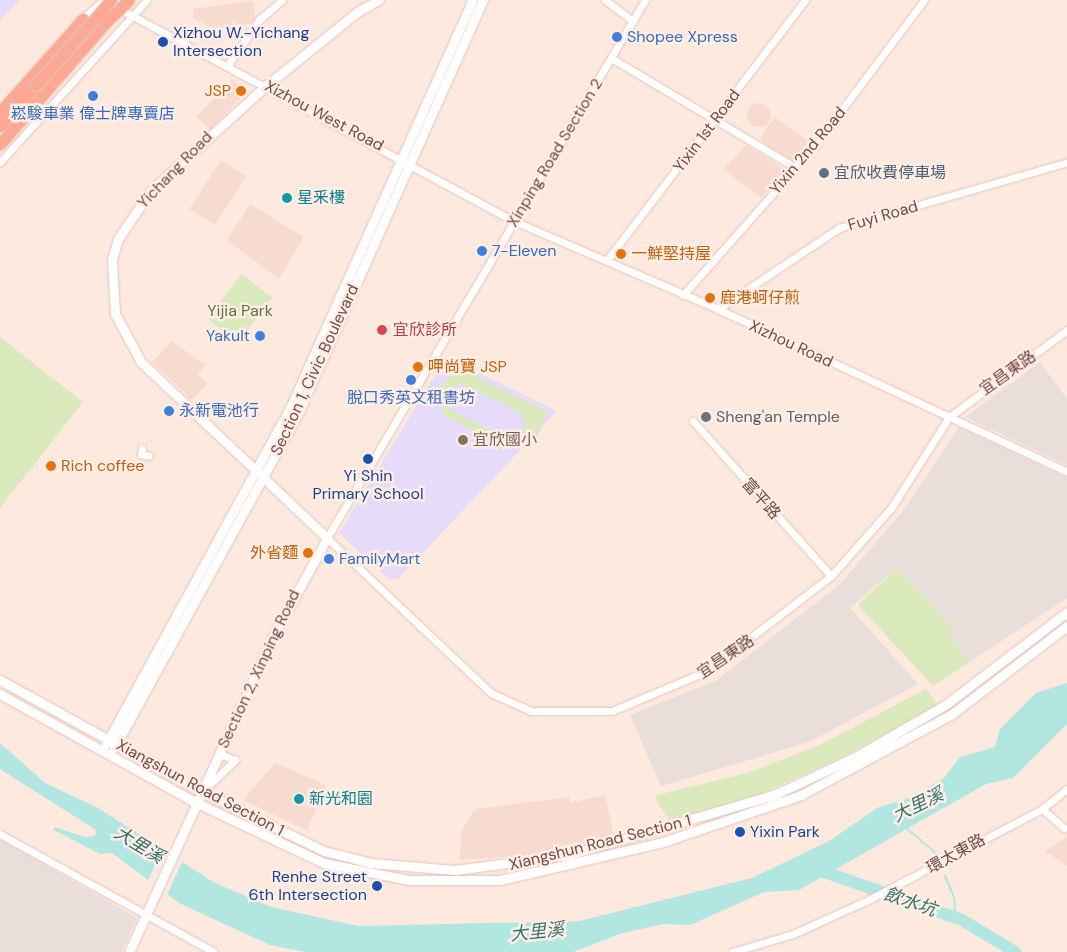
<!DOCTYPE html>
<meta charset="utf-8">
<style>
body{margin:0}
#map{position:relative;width:1067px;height:952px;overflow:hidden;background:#fde9de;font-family:"DM Sans","Noto Sans TC",sans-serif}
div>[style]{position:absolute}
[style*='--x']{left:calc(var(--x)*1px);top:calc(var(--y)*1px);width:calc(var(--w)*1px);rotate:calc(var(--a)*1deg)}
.residential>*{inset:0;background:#f7dbcf;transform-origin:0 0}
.round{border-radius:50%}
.industrial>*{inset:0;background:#eadeda}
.education>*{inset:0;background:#e6dbf9}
.green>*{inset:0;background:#daeabd;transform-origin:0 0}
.water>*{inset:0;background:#b2e6e1}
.pier>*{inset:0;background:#fde9de}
.stream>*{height:2px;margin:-1px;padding:0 1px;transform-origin:1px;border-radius:1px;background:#b2e6e1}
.river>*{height:12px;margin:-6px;padding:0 6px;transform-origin:6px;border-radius:6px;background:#b2e6e1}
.roads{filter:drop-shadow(0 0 1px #e3c5bd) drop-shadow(0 0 1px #e3c5bd)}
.minor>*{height:7px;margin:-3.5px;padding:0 3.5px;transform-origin:3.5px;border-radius:3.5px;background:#fff}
.tertiary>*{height:9px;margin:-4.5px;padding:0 4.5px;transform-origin:4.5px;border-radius:4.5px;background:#fff}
.trunk>*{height:11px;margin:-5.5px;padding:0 5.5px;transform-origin:5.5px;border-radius:5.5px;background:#fca892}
.bridges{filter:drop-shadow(0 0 1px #d8cccb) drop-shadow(0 0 1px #d8cccb)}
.trunk-bridge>*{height:11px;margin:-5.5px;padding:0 5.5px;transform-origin:5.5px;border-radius:5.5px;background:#fca892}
.dots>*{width:14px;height:14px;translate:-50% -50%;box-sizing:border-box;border:2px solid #ffeee5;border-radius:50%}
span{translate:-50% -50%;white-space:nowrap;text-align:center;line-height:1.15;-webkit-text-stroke:5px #ffeee5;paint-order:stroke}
.transit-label{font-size:16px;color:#164399}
.left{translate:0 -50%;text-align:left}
.right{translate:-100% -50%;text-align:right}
.shop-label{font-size:16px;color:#366cbe}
.food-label{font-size:16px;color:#c56008}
.street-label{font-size:16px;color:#734a46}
.service-label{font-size:16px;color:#4e5e75}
.culture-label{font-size:16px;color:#0d838f}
.park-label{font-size:16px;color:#5a743b}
.health-label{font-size:16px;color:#be3a42}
.worship-label{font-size:16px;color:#5b616d}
.education-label{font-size:16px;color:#785e54}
.water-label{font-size:18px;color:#37736e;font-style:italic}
</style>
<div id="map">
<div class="residential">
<div style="clip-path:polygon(253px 1px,256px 23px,213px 28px,194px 19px,193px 9px)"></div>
<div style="left:232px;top:79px;width:19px;height:52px;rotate:43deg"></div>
<div class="round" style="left:747px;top:103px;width:24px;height:24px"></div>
<div style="left:775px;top:117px;width:41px;height:27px;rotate:36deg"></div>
<div style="clip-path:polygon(746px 145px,783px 168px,785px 173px,761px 198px,723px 169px)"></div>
<div style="left:221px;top:160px;width:30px;height:58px;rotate:33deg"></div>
<div style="clip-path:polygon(250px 204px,303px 237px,279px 279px,227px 240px)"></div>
<div style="clip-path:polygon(172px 341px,205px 365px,198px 374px,207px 384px,192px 400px,152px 362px)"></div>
<div style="clip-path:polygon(275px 763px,326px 785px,307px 831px,243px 800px)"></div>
<div style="clip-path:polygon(605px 795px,614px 837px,526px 855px,460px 860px,461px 831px,476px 809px,569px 797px,570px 803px)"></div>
<div style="clip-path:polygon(1067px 837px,1067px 866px,1045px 851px)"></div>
</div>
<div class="industrial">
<div style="clip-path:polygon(1040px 362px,1067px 399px,1067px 465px,965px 417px)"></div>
<div style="clip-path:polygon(959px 427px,1067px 478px,1067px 598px,970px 662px,945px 631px,954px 628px,897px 568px,850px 608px,918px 684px,809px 742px,661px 786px,630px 715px,717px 680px,840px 584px,903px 511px)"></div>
<div style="clip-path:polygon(0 839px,137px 918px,122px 952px,0 952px)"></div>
</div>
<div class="education">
<div style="clip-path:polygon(0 0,20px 0,0 20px)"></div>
<div style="clip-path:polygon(446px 357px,557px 411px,398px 579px,390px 580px,339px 533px)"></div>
</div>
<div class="green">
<div style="left:241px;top:274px;width:39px;height:56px;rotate:37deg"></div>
<div style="clip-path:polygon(0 337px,83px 402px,0 508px)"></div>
<div style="clip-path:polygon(evenodd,443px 360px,548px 412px,537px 437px,508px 448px,444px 416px,437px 388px,452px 377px,440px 370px,443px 360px,460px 383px,522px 413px,524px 432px,507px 438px,452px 411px,447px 394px,460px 383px)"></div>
<div style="clip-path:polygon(897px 568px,954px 628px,946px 632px,970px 662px,933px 686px,858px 605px)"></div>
<div style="clip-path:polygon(926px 689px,938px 705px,841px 758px,756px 796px,670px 822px,655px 799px,657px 795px,747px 773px,820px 745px)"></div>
</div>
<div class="water">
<div style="clip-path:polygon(1067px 683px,1067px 724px,1013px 778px,986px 784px,799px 890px,764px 892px,690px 925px,663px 924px,623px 933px,573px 952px,306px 952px,270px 945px,179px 903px,112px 853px,100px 854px,54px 830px,54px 827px,85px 837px,95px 836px,96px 830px,0 769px,0 743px,45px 783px,98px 808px,215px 883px,271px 907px,359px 926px,580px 921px,752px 878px,829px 841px,877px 808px,909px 798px,944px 778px,960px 757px,995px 747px,1000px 729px,1036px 693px)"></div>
</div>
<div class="pier">
<div style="clip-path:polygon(163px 847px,183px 860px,166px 897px,147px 883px)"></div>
</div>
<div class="stream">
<div style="--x:906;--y:828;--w:38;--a:40"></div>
<div style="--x:945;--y:876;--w:23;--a:67"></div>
<div style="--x:954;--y:897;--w:21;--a:85"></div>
</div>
<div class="river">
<div style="--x:813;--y:868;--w:158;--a:19.2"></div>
<div style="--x:962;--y:920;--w:62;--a:31.1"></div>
</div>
<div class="roads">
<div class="minor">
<div style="--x:605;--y:0;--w:35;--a:37"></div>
<div style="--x:645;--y:0;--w:625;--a:120.59"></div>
<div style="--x:327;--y:538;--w:226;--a:43.4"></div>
<div style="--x:491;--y:693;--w:44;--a:24.2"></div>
<div style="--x:531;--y:711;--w:81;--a:0"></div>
<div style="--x:612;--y:711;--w:103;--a:-22.8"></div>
<div style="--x:707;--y:671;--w:156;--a:-37.5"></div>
<div style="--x:831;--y:576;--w:92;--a:-48.5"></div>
<div style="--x:892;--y:507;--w:107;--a:-57.7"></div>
<div style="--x:949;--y:417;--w:147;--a:-36.4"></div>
<div style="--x:118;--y:8;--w:450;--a:28.3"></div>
<div style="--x:514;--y:221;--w:222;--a:23.3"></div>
<div style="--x:718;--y:309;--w:385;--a:25"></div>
<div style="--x:80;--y:21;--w:31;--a:-42"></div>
<div style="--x:611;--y:58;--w:215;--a:30.7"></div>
<div style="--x:228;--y:65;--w:55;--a:-55.4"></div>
<div style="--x:259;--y:20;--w:30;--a:-41"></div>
<div style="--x:0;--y:162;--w:219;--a:-47.8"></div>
<div style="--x:607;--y:260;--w:327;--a:-52.7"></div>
<div style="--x:683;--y:295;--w:196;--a:-48.5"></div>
<div style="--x:813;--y:148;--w:185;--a:-53.1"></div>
<div style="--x:718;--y:309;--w:146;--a:-33.8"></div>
<div style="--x:839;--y:228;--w:237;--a:-16.1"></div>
<div style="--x:693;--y:421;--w:208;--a:48.3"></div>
<div style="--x:142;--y:448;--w:6;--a:99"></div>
<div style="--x:141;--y:454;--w:8;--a:14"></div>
<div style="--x:203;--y:791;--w:45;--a:-44.1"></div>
<div style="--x:235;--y:760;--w:17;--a:-159"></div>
<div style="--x:1064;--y:828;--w:29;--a:-139"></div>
<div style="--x:1042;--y:809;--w:32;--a:-39"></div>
<div style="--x:0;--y:834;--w:244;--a:28.9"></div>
<div style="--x:732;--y:952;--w:64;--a:-16.4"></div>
<div style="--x:793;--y:934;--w:85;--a:-24.4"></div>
<div style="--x:870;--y:899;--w:194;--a:-27.6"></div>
</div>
<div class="tertiary">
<div style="--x:0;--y:680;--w:232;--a:28.9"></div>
<div style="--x:203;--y:792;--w:135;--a:26"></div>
<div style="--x:324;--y:851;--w:49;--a:14.3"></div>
<div style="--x:371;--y:863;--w:84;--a:4.8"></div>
<div style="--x:455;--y:870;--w:114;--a:-7.6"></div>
<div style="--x:568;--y:855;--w:217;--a:-16.3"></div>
<div style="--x:776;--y:794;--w:89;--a:-25.1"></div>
<div style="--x:857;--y:756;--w:102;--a:-30.1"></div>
<div style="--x:945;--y:705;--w:153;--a:-37.3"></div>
<div style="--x:0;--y:694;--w:225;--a:29"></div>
<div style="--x:197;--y:803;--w:140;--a:25.3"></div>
<div style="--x:324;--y:863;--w:87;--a:11.3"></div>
<div style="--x:409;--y:880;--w:91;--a:0"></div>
<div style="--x:500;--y:880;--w:167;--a:-13.1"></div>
<div style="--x:663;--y:842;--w:146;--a:-18.8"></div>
<div style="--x:801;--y:795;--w:171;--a:-28.2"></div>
<div style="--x:952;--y:714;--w:145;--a:-37.4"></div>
<div style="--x:106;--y:744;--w:385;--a:-61.3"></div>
<div style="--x:291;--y:406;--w:445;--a:-65.9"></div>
<div style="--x:114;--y:748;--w:387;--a:-61.2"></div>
<div style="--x:300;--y:409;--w:448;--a:-65.9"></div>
<div style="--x:129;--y:952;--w:343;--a:-65.5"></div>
<div style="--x:271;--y:640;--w:116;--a:-61.2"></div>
<div style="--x:327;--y:538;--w:256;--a:-136.6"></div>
<div style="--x:141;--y:362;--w:55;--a:-118.4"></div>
<div style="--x:115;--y:314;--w:54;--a:-93.2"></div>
<div style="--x:112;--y:260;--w:22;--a:-74"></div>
<div style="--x:118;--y:239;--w:59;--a:-56"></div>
<div style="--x:151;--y:190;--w:156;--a:-42.2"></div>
<div style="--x:267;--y:85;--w:116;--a:-39"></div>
<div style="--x:357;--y:12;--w:25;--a:-29"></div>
</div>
<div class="trunk">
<div style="--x:0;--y:112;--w:125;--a:-48.3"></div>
<div style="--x:0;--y:126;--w:55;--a:-48.7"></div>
<div style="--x:0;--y:144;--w:160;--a:-49"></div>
</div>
</div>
<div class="bridges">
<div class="trunk-bridge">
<div style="--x:105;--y:23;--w:33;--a:-44"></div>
<div style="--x:36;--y:85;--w:113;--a:-48.6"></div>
</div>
</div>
<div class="dots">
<div style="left:617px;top:37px;background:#3f7fe0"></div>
<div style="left:163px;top:42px;background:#1a4fb4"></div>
<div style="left:241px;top:91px;background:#e8710a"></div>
<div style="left:93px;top:96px;background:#3f7fe0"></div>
<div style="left:824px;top:173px;background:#5c6f8a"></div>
<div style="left:287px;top:198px;background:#0f9aa8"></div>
<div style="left:482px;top:251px;background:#3f7fe0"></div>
<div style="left:621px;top:254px;background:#e8710a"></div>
<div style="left:710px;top:298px;background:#e8710a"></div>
<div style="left:382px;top:330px;background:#e0444e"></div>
<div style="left:260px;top:336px;background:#3f7fe0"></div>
<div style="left:418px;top:367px;background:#e8710a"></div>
<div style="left:411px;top:380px;background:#3f7fe0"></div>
<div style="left:169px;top:411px;background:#3f7fe0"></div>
<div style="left:706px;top:417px;background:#6b7280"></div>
<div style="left:463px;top:440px;background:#8d6e63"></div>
<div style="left:368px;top:459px;background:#1a4fb4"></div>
<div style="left:51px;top:466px;background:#e8710a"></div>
<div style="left:308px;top:553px;background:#e8710a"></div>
<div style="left:329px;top:559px;background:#3f7fe0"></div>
<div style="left:299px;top:799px;background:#0f9aa8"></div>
<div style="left:740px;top:832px;background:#1a4fb4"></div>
<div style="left:377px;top:886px;background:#1a4fb4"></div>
</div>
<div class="transit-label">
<span class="left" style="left:173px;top:42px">Xizhou W.-Yichang<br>Intersection</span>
<span style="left:368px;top:485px">Yi Shin<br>Primary School</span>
<span class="left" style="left:750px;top:832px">Yixin Park</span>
<span class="right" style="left:367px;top:886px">Renhe Street<br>6th Intersection</span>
</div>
<div class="shop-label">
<span class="left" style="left:627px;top:37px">Shopee Xpress</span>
<span style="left:93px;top:114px">崧駿車業 偉士牌專賣店</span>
<span class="left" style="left:492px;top:251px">7-Eleven</span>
<span class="right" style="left:250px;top:336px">Yakult</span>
<span style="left:411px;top:398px">脫口秀英文租書坊</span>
<span class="left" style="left:179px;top:411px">永新電池行</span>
<span class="left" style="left:339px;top:559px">FamilyMart</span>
</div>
<div class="food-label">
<span class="right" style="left:231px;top:91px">JSP</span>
<span class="left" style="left:631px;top:254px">一鮮堅持屋</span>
<span class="left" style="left:720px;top:298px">鹿港蚵仔煎</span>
<span class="left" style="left:428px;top:367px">呷尚寶 JSP</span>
<span class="left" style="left:61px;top:466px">Rich coffee</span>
<span class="right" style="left:298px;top:553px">外省麵</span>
</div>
<div class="street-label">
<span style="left:324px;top:116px;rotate:28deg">Xizhou West Road</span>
<span style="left:707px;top:131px;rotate:-53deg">Yixin 1st Road</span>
<span style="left:808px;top:151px;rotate:-50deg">Yixin 2nd Road</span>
<span style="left:555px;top:153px;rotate:-59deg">Xinping Road Section 2</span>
<span style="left:175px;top:170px;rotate:-46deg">Yichang Road</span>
<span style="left:883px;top:216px;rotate:-16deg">Fuyi Road</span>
<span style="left:791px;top:344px;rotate:25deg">Xizhou Road</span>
<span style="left:315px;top:370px;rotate:-65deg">Section 1, Civic Boulevard</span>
<span style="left:1008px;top:373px;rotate:-35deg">宜昌東路</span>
<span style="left:761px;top:499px;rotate:48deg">富平路</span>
<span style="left:726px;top:657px;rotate:-34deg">宜昌東路</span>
<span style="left:259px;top:669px;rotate:-65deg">Section 2, Xinping Road</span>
<span style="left:200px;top:788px;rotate:28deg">Xiangshun Road Section 1</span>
<span style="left:600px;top:843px;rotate:-14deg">Xiangshun Road Section 1</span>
<span style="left:956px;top:854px;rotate:-29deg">環太東路</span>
</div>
<div class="service-label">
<span class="left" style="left:834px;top:173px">宜欣收費停車場</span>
</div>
<div class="culture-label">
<span class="left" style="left:297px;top:198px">星釆樓</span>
<span class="left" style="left:309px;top:799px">新光和園</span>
</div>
<div class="park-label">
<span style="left:240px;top:311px">Yijia Park</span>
</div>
<div class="health-label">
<span class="left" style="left:393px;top:330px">宜欣診所</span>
</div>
<div class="worship-label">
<span class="left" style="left:716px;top:417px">Sheng'an Temple</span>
</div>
<div class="education-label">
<span class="left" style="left:473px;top:440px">宜欣國小</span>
</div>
<div class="water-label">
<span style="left:918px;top:805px;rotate:-26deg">大里溪</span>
<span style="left:139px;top:845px;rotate:31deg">大里溪</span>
<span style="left:910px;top:902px;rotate:19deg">飲水坑</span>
<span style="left:537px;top:932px;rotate:-6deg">大里溪</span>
</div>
</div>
